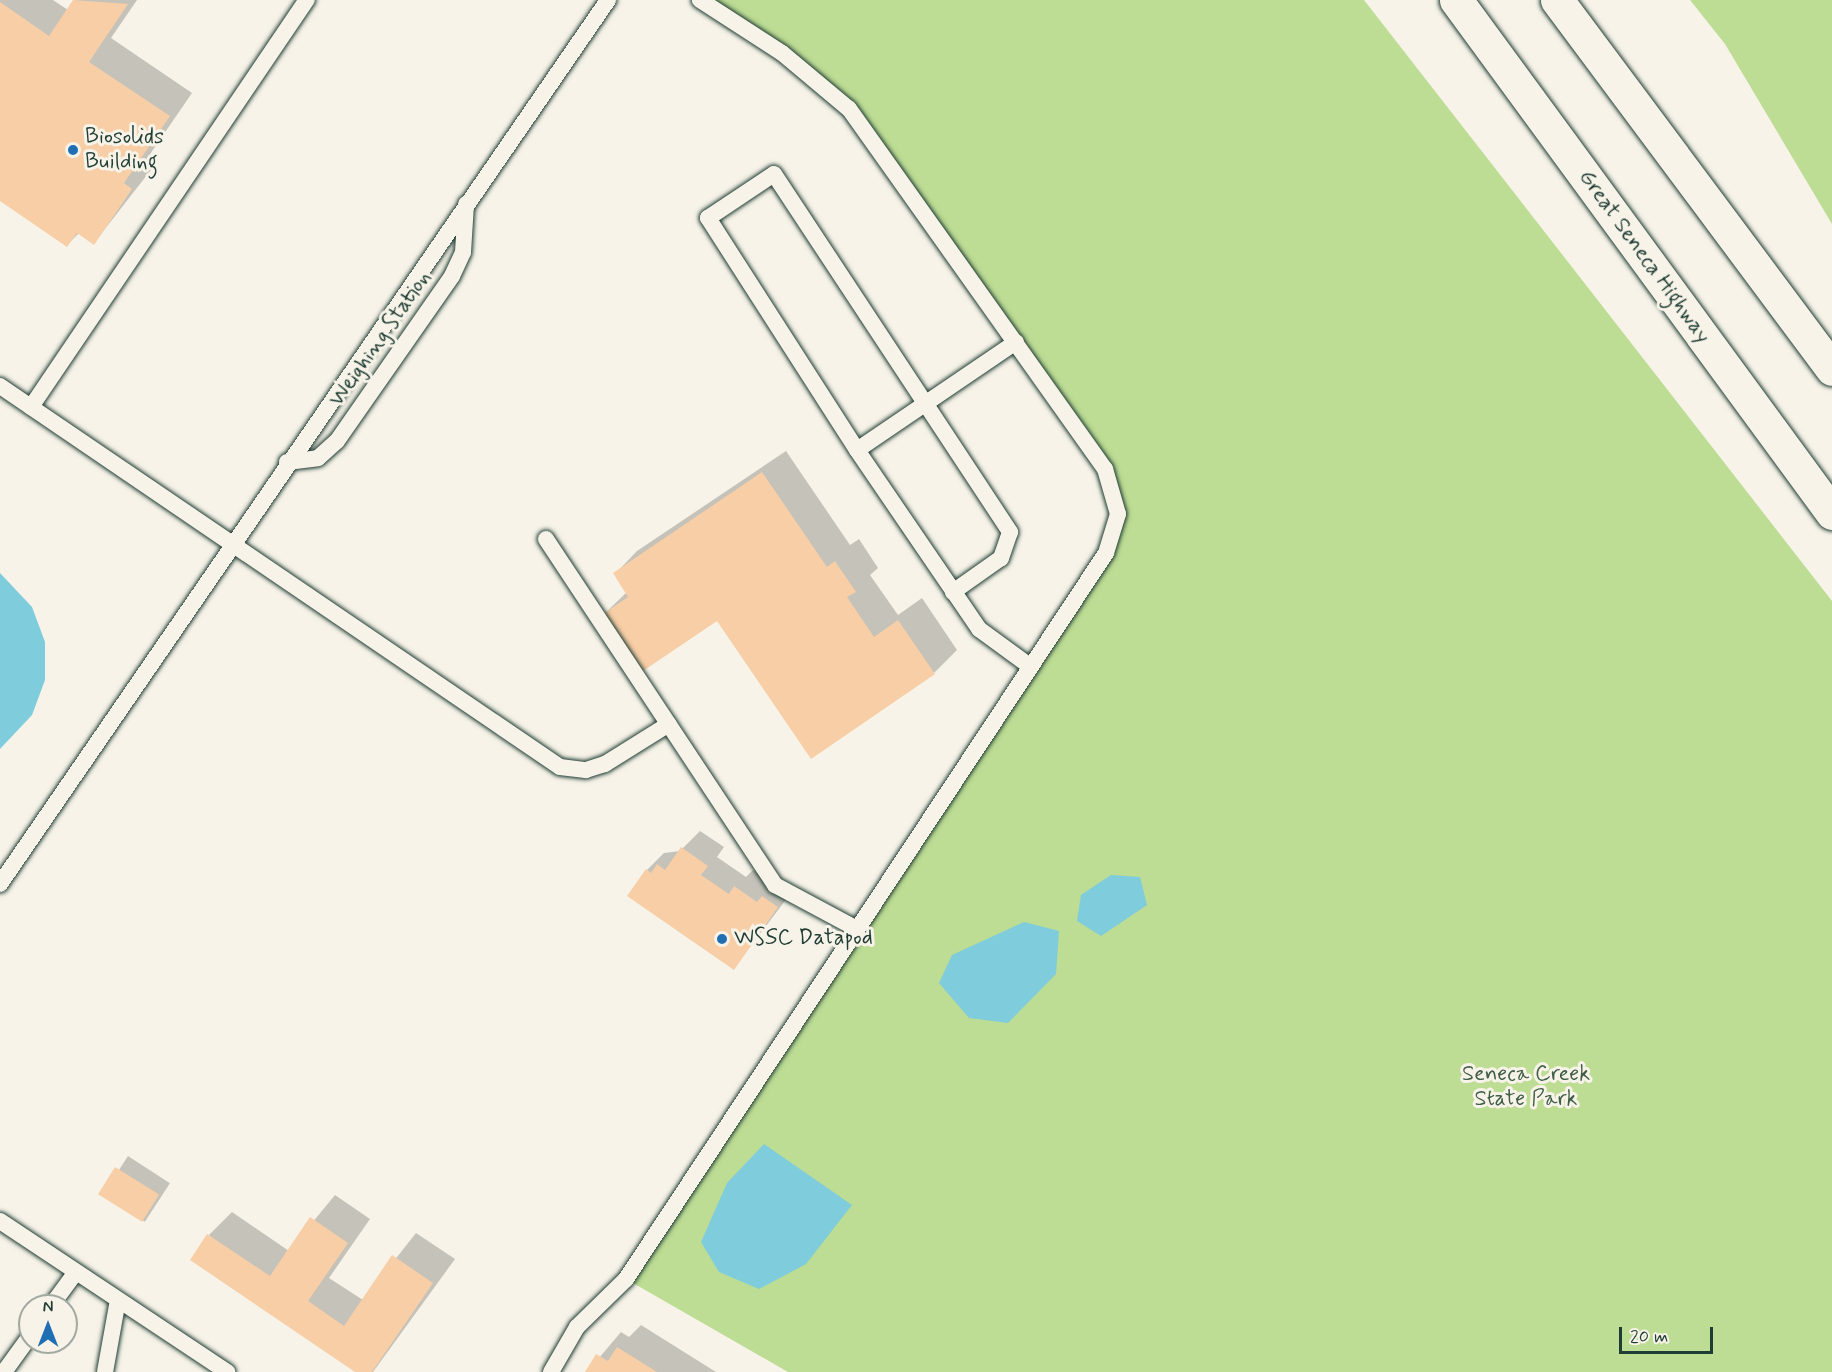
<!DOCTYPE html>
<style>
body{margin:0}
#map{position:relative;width:1832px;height:1372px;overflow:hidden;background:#f7f3e8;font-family:Mynerve,sans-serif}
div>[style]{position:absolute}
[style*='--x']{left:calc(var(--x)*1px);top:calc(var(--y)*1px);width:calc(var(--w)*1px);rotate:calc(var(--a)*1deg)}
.green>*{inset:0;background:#bddc94}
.water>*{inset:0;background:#7eccdc}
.shadow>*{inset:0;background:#0003;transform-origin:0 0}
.building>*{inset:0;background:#f7cea6;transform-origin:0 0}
.roads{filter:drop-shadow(0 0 2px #1f3d34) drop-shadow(0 0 2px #1f3d34)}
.service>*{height:16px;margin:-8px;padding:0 8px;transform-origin:8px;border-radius:8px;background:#f7f3e8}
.primary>*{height:33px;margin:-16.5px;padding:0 16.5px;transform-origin:16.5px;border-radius:16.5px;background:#f7f3e8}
.dots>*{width:16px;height:16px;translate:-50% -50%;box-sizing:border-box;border:3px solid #f7f3e8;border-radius:50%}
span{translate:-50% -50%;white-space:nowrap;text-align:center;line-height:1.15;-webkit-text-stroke:6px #f7f3e8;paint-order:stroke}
.poi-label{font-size:22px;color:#1f3d34}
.left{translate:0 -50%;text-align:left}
.street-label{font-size:22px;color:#1f3d34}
.park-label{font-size:22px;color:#3f5d47}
.north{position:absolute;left:18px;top:1294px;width:60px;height:60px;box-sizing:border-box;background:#f7f3e8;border:2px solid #a1aaa0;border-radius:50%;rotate:0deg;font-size:16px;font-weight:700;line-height:24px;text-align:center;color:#1f3d34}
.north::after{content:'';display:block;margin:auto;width:21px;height:27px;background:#1f6fb2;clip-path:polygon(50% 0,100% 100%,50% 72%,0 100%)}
.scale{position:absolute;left:1619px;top:1327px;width:94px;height:27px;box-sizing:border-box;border:3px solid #1f3d34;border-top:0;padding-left:8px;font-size:18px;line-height:21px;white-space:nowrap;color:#1f3d34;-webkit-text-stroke:4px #f7f3e8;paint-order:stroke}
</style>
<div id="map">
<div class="green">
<div style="clip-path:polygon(700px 0,1364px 0,1832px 601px,1832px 1372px,788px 1372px,626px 1279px,1106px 553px,1118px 514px,1105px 469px,849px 109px)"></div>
<div style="clip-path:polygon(1690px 0,1832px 0,1832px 224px,1725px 44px)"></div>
</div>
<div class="water">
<div style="clip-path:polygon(0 573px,32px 607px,45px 642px,45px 680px,32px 715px,0 749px)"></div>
<div style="clip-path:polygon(1111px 875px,1140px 877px,1147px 905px,1101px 936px,1077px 921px,1081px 895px)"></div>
<div style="clip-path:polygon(1024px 922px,1059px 931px,1056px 974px,1008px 1023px,969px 1018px,939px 983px,952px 955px)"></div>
<div style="clip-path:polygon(764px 1144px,852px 1205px,806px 1264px,759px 1289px,719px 1272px,701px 1242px,727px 1183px)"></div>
</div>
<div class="shadow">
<div style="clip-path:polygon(0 0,53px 0,68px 10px,75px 0,137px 0,111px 38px,192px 93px,146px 160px,154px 166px,94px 243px,79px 233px,67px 245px,0 199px)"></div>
<div style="clip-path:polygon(786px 451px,850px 545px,859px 539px,878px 568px,870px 575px,898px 615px,922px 598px,957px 650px,934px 673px,717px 619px,602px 616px,627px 592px,615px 574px,637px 551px)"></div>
<div style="clip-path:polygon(700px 831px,724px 847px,717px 857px,746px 877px,753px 870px,775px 885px,794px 889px,734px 968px,647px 870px,664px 853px,680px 851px)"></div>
<div style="left:128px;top:1156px;width:50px;height:46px;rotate:33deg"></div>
<div style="clip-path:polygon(335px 1195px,370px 1219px,329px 1278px,363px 1300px,416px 1233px,455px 1259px,373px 1372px,358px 1372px,209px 1235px,232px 1212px,289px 1251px)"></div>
<div style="clip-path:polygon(641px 1325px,716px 1372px,587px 1372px,621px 1332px,629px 1337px)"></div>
</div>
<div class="building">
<div style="clip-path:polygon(73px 0,128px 4px,89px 62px,170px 116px,124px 183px,132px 189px,94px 245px,77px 233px,67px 247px,0 201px,0 2px,49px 36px)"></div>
<div style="clip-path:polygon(762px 472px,827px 567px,835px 561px,856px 592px,847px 597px,874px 637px,898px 620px,935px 674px,811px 759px,717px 621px,640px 673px,600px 616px,628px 597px,613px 573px)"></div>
<div style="clip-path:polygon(681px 847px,708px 866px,701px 875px,729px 894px,734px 886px,757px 902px,762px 896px,778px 907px,734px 970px,627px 896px,646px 869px,651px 873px,657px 864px,665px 870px)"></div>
<div style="left:115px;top:1167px;width:52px;height:32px;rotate:32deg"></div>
<div style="clip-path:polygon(310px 1217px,348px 1243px,308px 1301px,344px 1326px,392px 1255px,433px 1283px,372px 1372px,355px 1372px,190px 1260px,207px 1234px,270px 1276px)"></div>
<div style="clip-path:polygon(617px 1347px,657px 1372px,585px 1372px,596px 1354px,608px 1361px)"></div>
</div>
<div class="roads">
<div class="service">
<div style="--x:1016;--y:342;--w:192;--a:145.8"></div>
<div style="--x:857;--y:450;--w:217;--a:55.7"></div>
<div style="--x:979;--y:629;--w:64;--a:36.2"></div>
<div style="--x:0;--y:386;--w:677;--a:34.23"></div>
<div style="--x:560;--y:767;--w:26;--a:7"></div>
<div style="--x:586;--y:770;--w:20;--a:-18"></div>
<div style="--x:605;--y:764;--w:75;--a:-32"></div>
<div style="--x:31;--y:407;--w:492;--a:-55.9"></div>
<div style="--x:857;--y:450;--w:276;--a:-122.7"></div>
<div style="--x:708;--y:218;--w:79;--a:-33.7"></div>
<div style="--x:774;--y:174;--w:429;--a:56.6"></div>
<div style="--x:1010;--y:532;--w:28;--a:109"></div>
<div style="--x:1001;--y:558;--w:59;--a:144.7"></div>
<div style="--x:287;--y:462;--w:31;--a:-7"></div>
<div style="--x:318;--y:458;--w:25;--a:-42"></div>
<div style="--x:337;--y:441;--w:201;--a:-55.1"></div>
<div style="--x:452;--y:276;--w:26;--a:-65"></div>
<div style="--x:463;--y:252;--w:48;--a:-86.4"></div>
<div style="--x:546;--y:539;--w:415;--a:56.5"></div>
<div style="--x:775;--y:885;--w:93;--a:28.2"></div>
<div style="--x:0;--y:884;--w:1073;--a:-55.48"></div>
<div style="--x:0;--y:1221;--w:273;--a:33.6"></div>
<div style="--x:51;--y:1306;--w:42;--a:-53.7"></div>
<div style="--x:4;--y:1372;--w:44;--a:-54.2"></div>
<div style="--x:105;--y:1372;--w:73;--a:-79.8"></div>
<div style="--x:551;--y:1372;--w:52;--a:-60"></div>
<div style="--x:577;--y:1327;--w:69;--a:-44.4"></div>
<div style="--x:626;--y:1279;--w:870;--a:-56.53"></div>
<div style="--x:1106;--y:553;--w:41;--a:-72.9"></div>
<div style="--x:1118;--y:514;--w:47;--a:-106.1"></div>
<div style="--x:1105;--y:469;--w:442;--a:-125.4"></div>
<div style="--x:849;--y:109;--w:87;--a:-140.1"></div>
<div style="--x:782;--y:53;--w:98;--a:-147.1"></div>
</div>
<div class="primary">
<div style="--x:1456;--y:0;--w:636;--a:53.76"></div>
<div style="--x:1557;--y:0;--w:460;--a:53.3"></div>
</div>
</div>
<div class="dots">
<div style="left:73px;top:150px;background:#1f6fb2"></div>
<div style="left:722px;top:939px;background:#1f6fb2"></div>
</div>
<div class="poi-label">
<span class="left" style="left:85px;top:150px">Biosolids<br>Building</span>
<span class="left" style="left:734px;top:939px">WSSC Datapod</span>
</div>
<div class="street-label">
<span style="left:1644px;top:257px;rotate:54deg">Great Seneca Highway</span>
<span style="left:381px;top:339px;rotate:-55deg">Weighing Station</span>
</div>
<div class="park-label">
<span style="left:1526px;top:1087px">Seneca Creek<br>State Park</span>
</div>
<div class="north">N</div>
<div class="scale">20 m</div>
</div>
